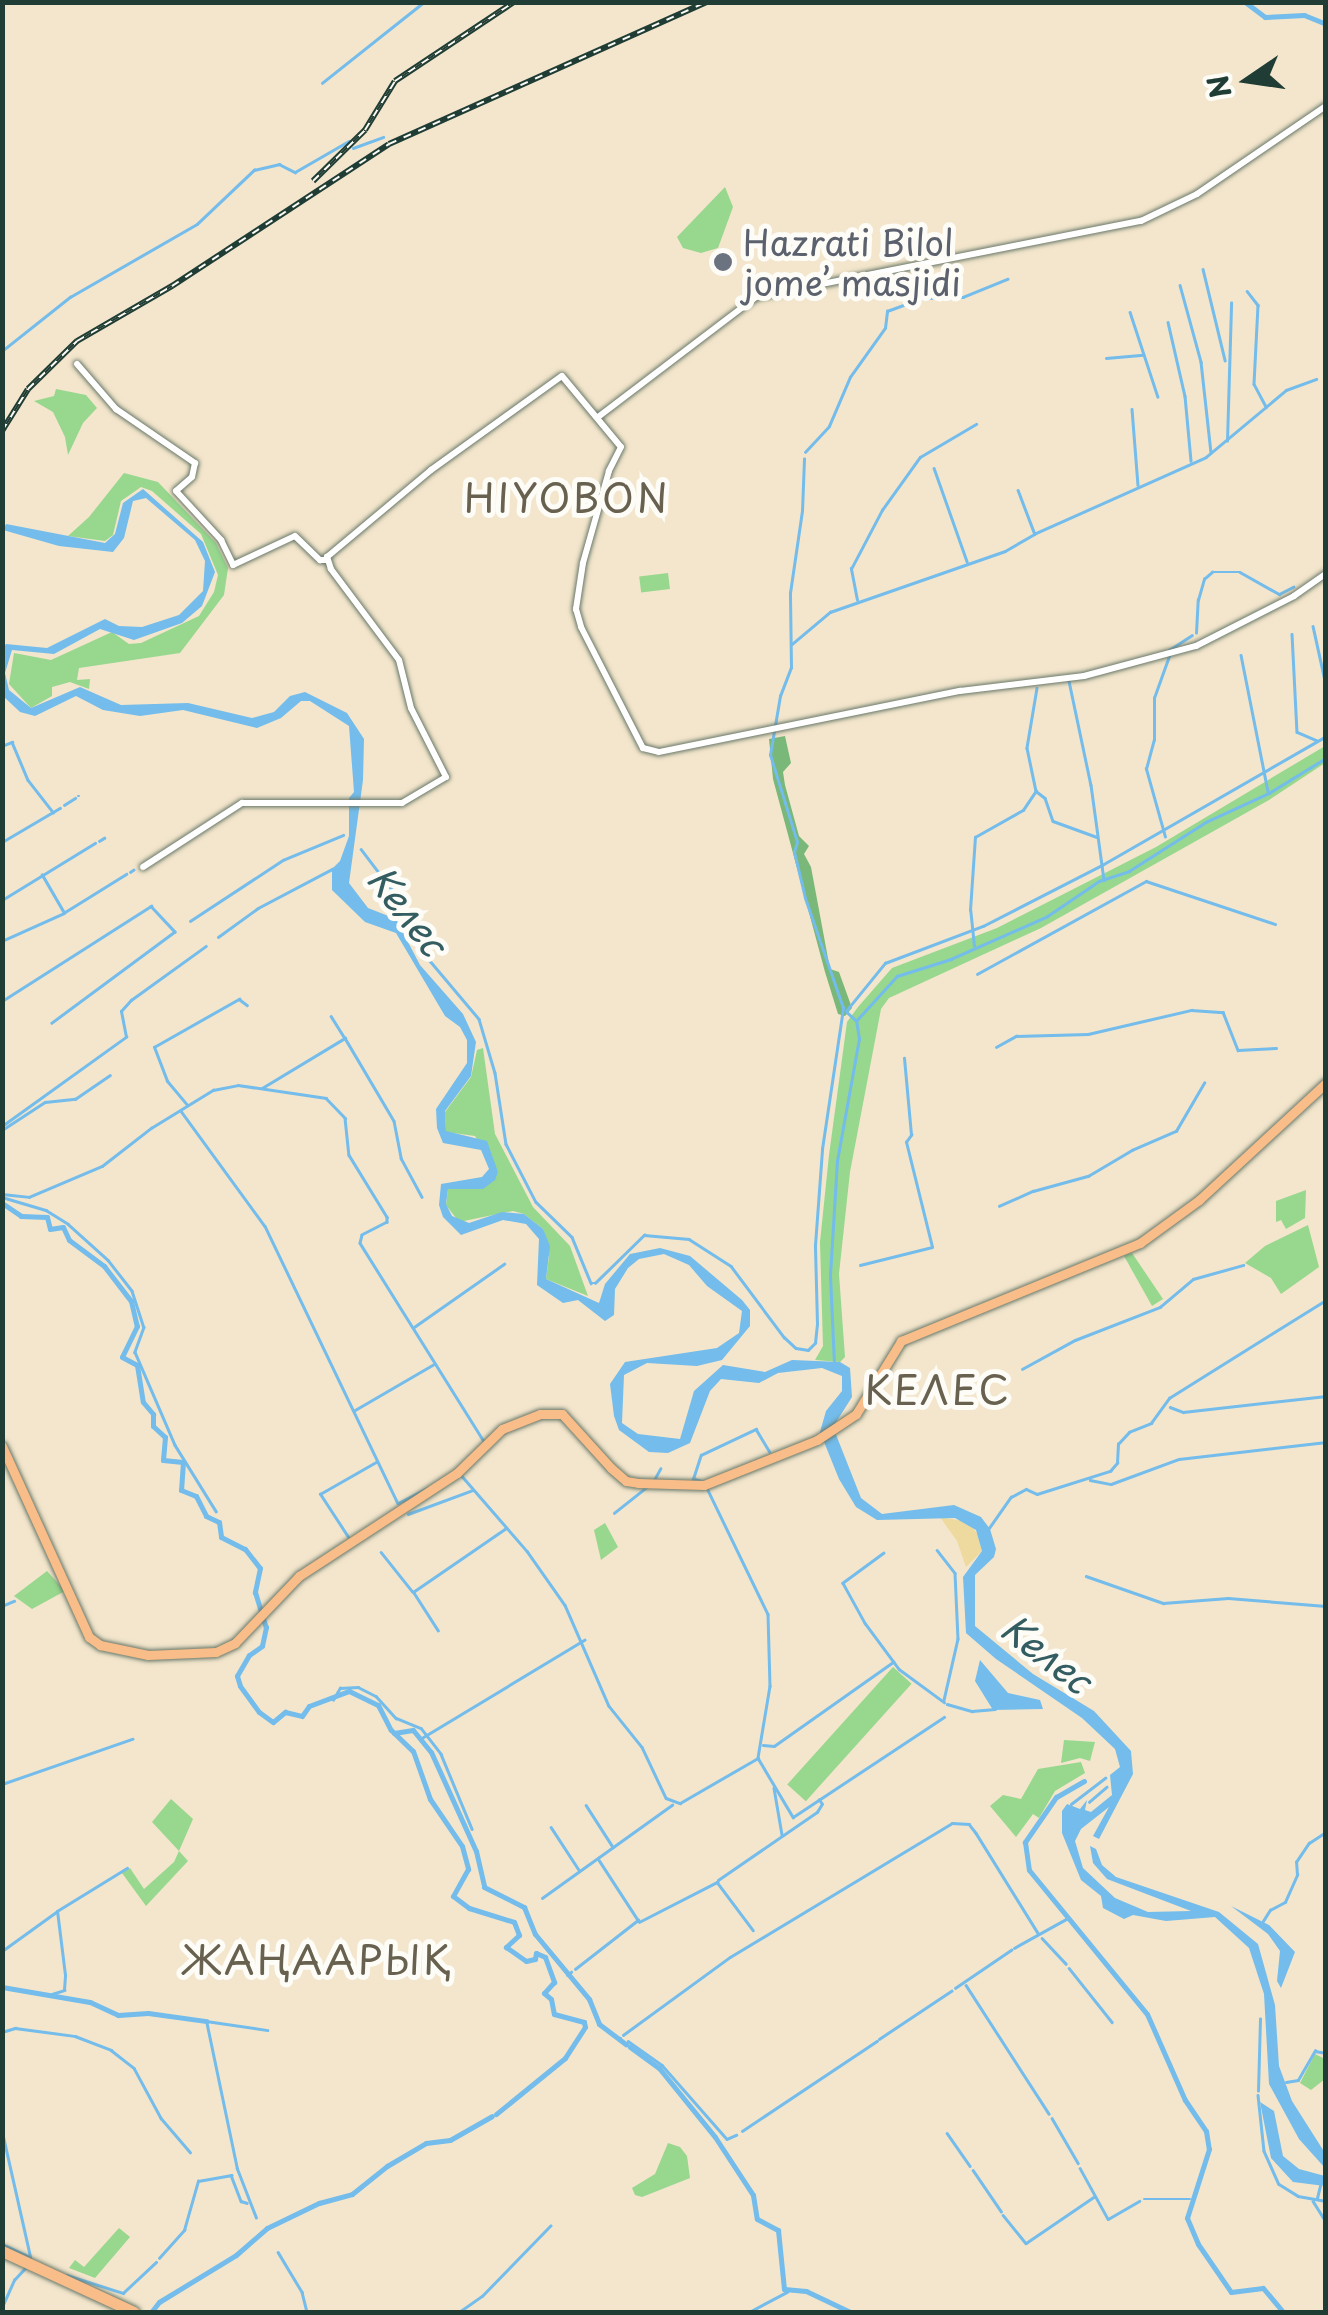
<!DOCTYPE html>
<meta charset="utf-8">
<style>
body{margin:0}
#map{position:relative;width:1328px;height:2315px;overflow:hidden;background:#f3e6cc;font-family:"Playpen Sans",sans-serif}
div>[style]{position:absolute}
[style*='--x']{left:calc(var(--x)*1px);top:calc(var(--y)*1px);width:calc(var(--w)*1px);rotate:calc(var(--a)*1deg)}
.green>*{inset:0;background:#97d78e;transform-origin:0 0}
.forest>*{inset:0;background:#79b879}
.sand>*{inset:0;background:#eeda9e}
.water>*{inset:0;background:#73bceb}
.stream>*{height:2.5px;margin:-1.25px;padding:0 1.25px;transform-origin:1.25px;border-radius:1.25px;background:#73bceb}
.canal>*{height:5px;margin:-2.5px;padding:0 2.5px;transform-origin:2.5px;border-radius:2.5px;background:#73bceb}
.roads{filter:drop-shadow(0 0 2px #697869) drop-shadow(0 0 2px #697869)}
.minor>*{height:6px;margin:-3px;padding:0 3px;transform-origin:3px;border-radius:3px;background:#fff}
.major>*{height:9px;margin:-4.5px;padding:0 4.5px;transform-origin:4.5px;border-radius:4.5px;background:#f8bd89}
.highway>*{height:11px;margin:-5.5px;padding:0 5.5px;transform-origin:5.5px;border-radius:5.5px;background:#f8bd89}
.rail>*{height:6px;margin-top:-3px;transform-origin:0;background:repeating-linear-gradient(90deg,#fdfcf7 0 8px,#1f3d34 0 16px);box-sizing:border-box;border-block:2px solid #1f3d34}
.dots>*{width:28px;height:28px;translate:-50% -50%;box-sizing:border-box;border:5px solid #fdfcf7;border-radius:50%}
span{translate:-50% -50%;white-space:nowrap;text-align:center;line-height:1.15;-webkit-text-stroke:10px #fdfcf7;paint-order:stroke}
.worship-label{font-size:35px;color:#5b616d}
.left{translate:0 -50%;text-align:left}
.water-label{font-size:38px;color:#345d62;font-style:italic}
.quarter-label{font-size:40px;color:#68614f;letter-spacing:2.5px}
.frame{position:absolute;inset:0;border:5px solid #1f3d34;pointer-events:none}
.north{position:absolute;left:1198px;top:30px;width:100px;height:100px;-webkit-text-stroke:8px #fdfcf7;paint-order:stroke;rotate:257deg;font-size:28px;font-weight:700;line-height:40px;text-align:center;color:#1f3d34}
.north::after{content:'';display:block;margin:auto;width:35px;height:45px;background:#1f3d34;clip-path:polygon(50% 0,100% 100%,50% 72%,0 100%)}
</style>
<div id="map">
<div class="green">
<div style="clip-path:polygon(725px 187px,733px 207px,718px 248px,701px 253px,683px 248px,677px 237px)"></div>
<div style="clip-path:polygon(56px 389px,86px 395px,97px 408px,83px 423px,68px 455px,65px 437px,53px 412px,34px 401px,54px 396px)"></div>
<div style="clip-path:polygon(124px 473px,158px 482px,216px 543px,228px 568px,224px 595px,180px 653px,79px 668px,77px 680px,90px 679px,89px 689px,70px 682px,52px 687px,52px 696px,31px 708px,9px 684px,14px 653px,51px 660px,112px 632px,129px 644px,141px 643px,199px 616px,214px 592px,218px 575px,201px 534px,152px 491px,141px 487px,121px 501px,113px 535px,105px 541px,68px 536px,89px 517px)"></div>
<div style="left:668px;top:573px;width:16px;height:29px;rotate:83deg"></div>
<div style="clip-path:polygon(1325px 746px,1325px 763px,1269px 800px,1041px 928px,889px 998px,881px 1009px,850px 1172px,839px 1274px,845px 1357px,840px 1362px,815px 1360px,823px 1346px,820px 1242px,829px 1155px,847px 1022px,858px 1007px,892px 968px,997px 928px,1156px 847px)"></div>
<div style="clip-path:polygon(483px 1048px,495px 1134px,533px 1207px,570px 1246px,588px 1296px,546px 1279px,549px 1257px,543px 1229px,524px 1214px,513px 1211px,459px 1222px,446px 1205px,448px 1189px,485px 1184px,498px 1172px,475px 1136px,446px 1132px,445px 1112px,471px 1077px,477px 1050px)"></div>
<div style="clip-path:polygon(1306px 1190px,1305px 1218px,1286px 1229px,1281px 1220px,1276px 1222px,1276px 1201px)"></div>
<div style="clip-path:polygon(1308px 1225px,1319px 1267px,1281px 1294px,1271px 1278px,1245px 1263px,1265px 1246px)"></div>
<div style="clip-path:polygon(1132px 1253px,1163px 1299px,1152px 1306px,1124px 1256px)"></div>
<div style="clip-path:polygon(605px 1523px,618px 1547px,601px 1560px,594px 1530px)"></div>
<div style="clip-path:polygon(47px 1571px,65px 1591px,32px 1609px,14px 1596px)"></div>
<div style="left:893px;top:1667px;width:25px;height:158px;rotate:42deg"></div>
<div style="clip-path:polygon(1064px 1740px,1095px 1742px,1090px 1761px,1080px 1758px,1061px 1763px)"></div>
<div style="clip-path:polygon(1081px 1762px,1085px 1773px,1055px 1791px,1039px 1818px,1033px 1814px,1016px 1837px,990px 1806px,1003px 1795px,1021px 1799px,1038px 1769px)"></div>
<div style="clip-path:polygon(171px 1799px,193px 1819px,179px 1851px,188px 1861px,146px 1906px,122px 1873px,130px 1868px,144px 1889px,174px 1862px,179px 1851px,152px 1822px)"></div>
<div style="clip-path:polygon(1315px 2054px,1325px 2059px,1325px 2079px,1311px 2090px,1300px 2083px)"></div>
<div style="clip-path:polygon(668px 2143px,680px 2147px,687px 2156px,690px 2178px,642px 2197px,635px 2195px,632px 2188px,655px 2174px)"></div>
<div style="clip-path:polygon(119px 2228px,130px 2237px,95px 2278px,69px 2268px,75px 2260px,84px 2267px)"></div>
</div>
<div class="forest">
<div style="clip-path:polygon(785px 736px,791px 763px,783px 772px,785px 785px,799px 836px,809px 846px,804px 854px,811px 867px,830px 969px,839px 972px,852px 1008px,845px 1016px,838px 1014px,825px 972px,773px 779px,769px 739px)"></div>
</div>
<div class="sand">
<div style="clip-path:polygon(940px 1517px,968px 1522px,980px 1537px,982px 1551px,966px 1567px,957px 1541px)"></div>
</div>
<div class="water">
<div style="clip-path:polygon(143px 489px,203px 542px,215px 572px,202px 606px,182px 623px,134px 640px,100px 629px,54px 654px,12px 650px,5px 673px,9px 690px,31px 708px,80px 687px,121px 705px,188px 703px,252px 718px,274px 712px,290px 696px,305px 692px,347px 713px,364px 739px,363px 780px,349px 883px,368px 908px,396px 919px,420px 965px,463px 1014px,476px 1042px,471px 1076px,445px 1111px,446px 1131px,487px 1141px,498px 1172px,495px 1180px,483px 1189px,448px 1189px,446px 1204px,452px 1216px,469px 1223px,502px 1212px,524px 1214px,543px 1229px,550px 1246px,546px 1279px,599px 1303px,605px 1284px,630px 1254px,660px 1248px,690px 1256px,742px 1300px,750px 1310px,750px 1326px,722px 1360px,697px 1366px,647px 1363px,624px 1375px,622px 1423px,638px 1434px,680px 1439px,694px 1391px,723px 1365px,765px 1372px,792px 1360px,840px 1362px,850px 1368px,852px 1397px,833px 1427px,861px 1498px,882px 1514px,954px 1505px,981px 1517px,990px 1529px,996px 1549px,994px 1557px,975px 1575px,975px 1626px,1033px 1674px,1094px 1711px,1131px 1751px,1133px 1774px,1099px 1839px,1093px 1836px,1109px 1807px,1081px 1829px,1075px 1841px,1083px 1868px,1115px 1898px,1148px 1912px,1191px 1911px,1107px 1879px,1093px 1863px,1090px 1846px,1096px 1849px,1102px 1865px,1116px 1877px,1219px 1912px,1258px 1944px,1275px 2005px,1279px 2066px,1292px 2101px,1325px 2153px,1325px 2168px,1299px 2139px,1269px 2084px,1264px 1994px,1249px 1948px,1215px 1917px,1166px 1921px,1133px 1915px,1124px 1919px,1103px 1908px,1101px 1896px,1081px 1880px,1062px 1833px,1062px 1811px,1067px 1804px,1080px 1809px,1087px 1800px,1085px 1810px,1091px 1812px,1112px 1795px,1110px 1775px,1120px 1767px,1115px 1749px,1082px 1718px,996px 1659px,966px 1633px,963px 1577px,982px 1551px,976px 1530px,955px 1518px,877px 1520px,856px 1507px,839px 1479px,820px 1432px,826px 1411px,842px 1391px,842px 1376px,822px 1368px,778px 1373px,759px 1383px,721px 1379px,710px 1391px,690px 1443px,668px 1453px,649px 1452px,619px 1430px,614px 1416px,610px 1384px,625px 1362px,717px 1348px,739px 1333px,742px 1311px,707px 1286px,689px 1265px,664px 1254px,639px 1259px,628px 1268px,615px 1289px,614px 1315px,605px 1321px,578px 1300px,563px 1303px,537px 1285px,539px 1239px,526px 1224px,503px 1220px,461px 1235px,443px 1217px,439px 1205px,441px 1184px,482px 1177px,489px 1169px,481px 1150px,443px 1143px,437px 1128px,436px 1109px,467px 1063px,467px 1040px,460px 1027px,445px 1016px,396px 933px,365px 922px,332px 890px,332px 869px,340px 861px,349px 836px,349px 798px,354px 792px,349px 726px,310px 701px,301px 701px,281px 718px,257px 728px,183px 710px,140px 716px,103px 710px,76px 696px,35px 716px,20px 712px,3px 696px,3px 648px,6px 644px,47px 648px,105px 619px,119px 626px,142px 627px,179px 615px,203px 591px,205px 561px,195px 540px,146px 498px,133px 501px,124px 538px,113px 552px,59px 546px,3px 530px,6px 524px,105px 543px,115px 534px,123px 503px)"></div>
<div style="clip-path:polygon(980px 1660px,1008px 1693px,1040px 1700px,1043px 1709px,993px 1710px,975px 1681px)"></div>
<div style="clip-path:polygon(1231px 1906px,1269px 1925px,1295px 1952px,1281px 1988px,1277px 1981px,1280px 1951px,1268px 1934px)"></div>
<div style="clip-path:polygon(1260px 2102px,1274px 2111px,1283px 2156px,1299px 2169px,1325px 2176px,1325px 2186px,1293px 2182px,1271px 2158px)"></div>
</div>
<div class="stream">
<div style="--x:322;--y:83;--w:130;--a:-38.5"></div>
<div style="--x:353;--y:148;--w:32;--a:-20"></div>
<div style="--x:1203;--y:269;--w:94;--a:76.4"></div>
<div style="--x:1180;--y:285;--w:80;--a:74.7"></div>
<div style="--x:1201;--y:362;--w:91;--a:83.7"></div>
<div style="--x:1247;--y:291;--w:18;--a:52"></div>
<div style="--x:1258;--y:305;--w:79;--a:92.9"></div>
<div style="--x:1254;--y:384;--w:26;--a:62"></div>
<div style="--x:1130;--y:312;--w:89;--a:71.8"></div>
<div style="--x:1168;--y:322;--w:76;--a:77.1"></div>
<div style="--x:1185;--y:396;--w:65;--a:84.7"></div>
<div style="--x:2;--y:351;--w:87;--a:-38.5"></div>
<div style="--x:70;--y:297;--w:146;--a:-29.9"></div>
<div style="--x:197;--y:224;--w:79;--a:-43.5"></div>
<div style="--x:254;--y:170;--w:26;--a:-13"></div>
<div style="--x:279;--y:164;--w:18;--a:27"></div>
<div style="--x:295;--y:172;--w:62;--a:-29.9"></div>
<div style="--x:1106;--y:358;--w:37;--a:-5"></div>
<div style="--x:1132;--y:409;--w:76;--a:85.5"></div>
<div style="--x:1227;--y:441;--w:138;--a:-88.3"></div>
<div style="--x:805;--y:452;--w:35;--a:-47"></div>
<div style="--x:829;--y:426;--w:53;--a:-66.8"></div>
<div style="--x:850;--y:377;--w:60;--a:-54.5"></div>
<div style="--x:885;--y:328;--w:17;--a:-83"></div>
<div style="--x:887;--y:311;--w:37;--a:-20"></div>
<div style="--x:922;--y:298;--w:41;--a:-1.4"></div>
<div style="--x:963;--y:297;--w:48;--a:-22.2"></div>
<div style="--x:934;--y:468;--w:99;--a:70.5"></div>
<div style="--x:1018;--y:490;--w:45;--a:69.1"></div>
<div style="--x:857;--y:600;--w:32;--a:-101"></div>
<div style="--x:851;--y:569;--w:67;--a:-62.3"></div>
<div style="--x:882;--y:510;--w:65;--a:-54.4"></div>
<div style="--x:920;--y:457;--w:65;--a:-30.5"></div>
<div style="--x:1325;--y:612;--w:1;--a:45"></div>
<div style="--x:1313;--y:626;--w:60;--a:77.6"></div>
<div style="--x:1196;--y:633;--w:33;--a:-87"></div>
<div style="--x:1198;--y:600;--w:22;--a:-74"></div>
<div style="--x:1204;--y:579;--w:11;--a:-41"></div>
<div style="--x:1212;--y:572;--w:28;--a:0"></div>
<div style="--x:1240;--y:572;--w:45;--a:29.4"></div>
<div style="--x:1279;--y:594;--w:16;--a:-27"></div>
<div style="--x:1292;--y:634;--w:98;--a:87.1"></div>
<div style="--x:1297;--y:732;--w:21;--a:23"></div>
<div style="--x:792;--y:644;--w:50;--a:-40.1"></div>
<div style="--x:830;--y:612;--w:185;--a:-19.2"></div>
<div style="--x:1005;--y:551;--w:34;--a:-30"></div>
<div style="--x:1034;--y:534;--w:188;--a:-24.1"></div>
<div style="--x:1206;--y:457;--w:104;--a:-39.9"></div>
<div style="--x:1286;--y:390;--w:32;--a:-20"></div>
<div style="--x:1169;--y:650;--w:27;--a:-33"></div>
<div style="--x:1241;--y:655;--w:139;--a:78.8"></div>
<div style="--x:1069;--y:681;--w:106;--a:78.1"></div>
<div style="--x:1091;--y:785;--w:96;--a:82.2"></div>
<div style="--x:1037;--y:688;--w:61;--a:99.5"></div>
<div style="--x:1027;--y:748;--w:44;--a:78.2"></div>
<div style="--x:1036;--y:791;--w:11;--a:38"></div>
<div style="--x:1045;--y:798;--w:24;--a:71"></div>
<div style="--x:1053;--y:821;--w:47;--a:20"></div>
<div style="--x:2;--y:746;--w:11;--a:-22"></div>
<div style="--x:12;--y:742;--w:41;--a:67.2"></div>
<div style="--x:28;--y:780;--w:41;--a:52"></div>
<div style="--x:78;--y:796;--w:1;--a:0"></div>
<div style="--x:64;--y:805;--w:13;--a:-32"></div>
<div style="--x:1165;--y:837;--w:71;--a:-105.6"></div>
<div style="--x:1146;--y:769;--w:30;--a:-75"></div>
<div style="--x:1154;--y:740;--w:42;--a:-90"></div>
<div style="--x:1154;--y:698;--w:45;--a:-70.3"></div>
<div style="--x:99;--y:841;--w:6;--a:-31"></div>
<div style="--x:2;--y:842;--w:67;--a:-30.4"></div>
<div style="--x:361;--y:849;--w:78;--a:52.8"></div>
<div style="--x:408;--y:911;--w:48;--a:68.2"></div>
<div style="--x:426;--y:956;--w:82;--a:49.9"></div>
<div style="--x:479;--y:1019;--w:56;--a:73.5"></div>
<div style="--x:495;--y:1073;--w:72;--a:81.2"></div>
<div style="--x:506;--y:1144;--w:65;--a:62.7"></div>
<div style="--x:536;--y:1202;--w:50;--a:44.2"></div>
<div style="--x:572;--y:1237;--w:50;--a:67.6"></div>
<div style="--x:591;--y:1283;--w:4;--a:0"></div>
<div style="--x:595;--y:1283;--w:69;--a:-44.4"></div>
<div style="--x:644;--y:1235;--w:45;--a:5.1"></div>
<div style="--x:689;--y:1239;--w:50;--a:32.7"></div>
<div style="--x:731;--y:1266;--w:89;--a:53.3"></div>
<div style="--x:784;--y:1337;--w:16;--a:43"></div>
<div style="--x:796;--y:1348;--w:12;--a:9"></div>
<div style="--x:808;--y:1350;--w:10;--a:-45"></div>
<div style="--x:815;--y:1343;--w:19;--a:-84"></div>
<div style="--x:817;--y:1324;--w:79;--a:-91.5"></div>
<div style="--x:815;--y:1245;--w:96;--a:-85.8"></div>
<div style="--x:822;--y:1149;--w:143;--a:-81.5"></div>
<div style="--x:843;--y:1008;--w:116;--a:-109.1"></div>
<div style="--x:805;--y:898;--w:47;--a:-103.4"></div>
<div style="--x:794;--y:852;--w:10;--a:-73"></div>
<div style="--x:797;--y:842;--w:91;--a:-107.2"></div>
<div style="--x:770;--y:755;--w:60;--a:-80.4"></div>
<div style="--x:780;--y:696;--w:30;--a:-69"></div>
<div style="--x:791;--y:668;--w:75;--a:-90.8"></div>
<div style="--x:790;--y:593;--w:83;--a:-81.7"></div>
<div style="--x:802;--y:511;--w:52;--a:-87.8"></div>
<div style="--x:130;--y:872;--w:4;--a:-34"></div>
<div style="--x:2;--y:900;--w:109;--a:-31.5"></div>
<div style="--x:65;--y:912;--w:72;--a:-31.9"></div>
<div style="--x:190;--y:921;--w:111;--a:-33.3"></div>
<div style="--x:283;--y:860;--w:65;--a:-22.6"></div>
<div style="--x:218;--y:937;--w:49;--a:-35.9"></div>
<div style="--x:258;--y:908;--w:84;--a:-27.8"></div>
<div style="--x:2;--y:941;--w:68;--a:-24.3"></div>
<div style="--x:64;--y:913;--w:44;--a:-120.1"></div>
<div style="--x:974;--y:946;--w:36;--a:-96"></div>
<div style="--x:970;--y:910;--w:73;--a:-86.1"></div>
<div style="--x:975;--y:837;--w:55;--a:-29.4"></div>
<div style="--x:1023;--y:810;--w:23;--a:-56"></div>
<div style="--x:977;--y:974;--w:193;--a:-28.8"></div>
<div style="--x:1146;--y:881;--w:136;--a:18.4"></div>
<div style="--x:2;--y:1001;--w:177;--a:-32.5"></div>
<div style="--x:151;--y:906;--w:35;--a:47"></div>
<div style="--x:175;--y:932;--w:153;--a:143.5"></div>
<div style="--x:846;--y:1011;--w:62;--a:-50.9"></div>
<div style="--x:885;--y:963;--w:105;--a:-20.7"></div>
<div style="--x:983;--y:926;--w:134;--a:-27.1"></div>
<div style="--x:1102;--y:865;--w:258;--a:-29.9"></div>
<div style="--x:331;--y:1016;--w:25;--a:58"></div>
<div style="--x:856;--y:1021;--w:61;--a:-47.7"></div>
<div style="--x:897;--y:976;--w:57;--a:-17.5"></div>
<div style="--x:951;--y:959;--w:104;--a:-23.9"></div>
<div style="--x:1046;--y:917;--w:64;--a:-34.2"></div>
<div style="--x:1099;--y:881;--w:32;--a:-18"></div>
<div style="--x:1129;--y:871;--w:91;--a:-32.5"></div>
<div style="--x:1206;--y:822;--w:69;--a:-24.7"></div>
<div style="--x:1269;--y:793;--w:67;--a:-31.6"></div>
<div style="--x:996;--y:1047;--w:23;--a:-29"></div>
<div style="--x:1016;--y:1036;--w:72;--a:-1.6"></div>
<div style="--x:1088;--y:1034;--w:106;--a:-13.1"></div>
<div style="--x:1191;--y:1010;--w:32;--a:4"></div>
<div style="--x:1223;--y:1012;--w:41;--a:68.5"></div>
<div style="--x:1238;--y:1050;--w:38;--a:-3"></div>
<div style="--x:262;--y:1088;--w:97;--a:-31.1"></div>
<div style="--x:345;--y:1038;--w:96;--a:59.4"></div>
<div style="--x:394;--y:1121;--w:38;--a:79"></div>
<div style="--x:401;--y:1158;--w:44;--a:61.7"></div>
<div style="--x:187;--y:1105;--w:31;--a:-130"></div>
<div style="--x:167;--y:1081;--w:36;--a:-111"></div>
<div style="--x:154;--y:1047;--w:98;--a:-29.5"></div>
<div style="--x:239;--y:999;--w:10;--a:37"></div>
<div style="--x:181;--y:1111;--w:142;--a:53.9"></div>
<div style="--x:265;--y:1226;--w:307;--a:64.4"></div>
<div style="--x:398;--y:1503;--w:33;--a:-27"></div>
<div style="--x:2;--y:1126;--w:153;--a:-35.7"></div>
<div style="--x:126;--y:1037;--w:26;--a:-101"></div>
<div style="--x:121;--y:1011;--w:15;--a:-48"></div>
<div style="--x:131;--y:1000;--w:92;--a:-35.8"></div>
<div style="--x:2;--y:1130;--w:51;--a:-33.1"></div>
<div style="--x:45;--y:1102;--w:30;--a:-6"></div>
<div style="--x:75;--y:1099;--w:42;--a:-34.4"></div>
<div style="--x:2;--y:1194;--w:27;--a:6"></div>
<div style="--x:29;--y:1197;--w:79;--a:-23"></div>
<div style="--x:102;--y:1166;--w:62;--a:-37.8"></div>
<div style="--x:151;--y:1128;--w:73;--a:-31.5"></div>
<div style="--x:213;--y:1090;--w:25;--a:-11"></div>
<div style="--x:238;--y:1085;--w:89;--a:8.4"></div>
<div style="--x:326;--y:1098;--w:28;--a:46"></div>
<div style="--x:345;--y:1118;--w:37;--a:84"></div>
<div style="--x:349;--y:1155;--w:73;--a:58.5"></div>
<div style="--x:387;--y:1217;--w:5;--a:90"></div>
<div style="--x:387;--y:1222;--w:28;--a:153"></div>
<div style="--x:362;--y:1235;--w:8;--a:104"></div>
<div style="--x:360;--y:1243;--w:232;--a:58"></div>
<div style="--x:2;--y:1197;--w:46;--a:16.5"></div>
<div style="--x:46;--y:1210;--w:26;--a:32"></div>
<div style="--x:68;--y:1224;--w:54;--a:42"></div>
<div style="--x:108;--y:1260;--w:39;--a:52"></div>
<div style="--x:132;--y:1291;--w:38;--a:72"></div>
<div style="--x:144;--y:1327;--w:27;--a:110"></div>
<div style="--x:135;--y:1352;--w:101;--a:66.7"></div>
<div style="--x:175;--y:1445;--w:78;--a:58.2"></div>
<div style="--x:999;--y:1206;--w:37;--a:-24"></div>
<div style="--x:1033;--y:1191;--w:57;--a:-15.3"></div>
<div style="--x:1088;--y:1176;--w:51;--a:-30.6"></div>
<div style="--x:1132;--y:1150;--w:48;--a:-23.4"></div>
<div style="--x:1176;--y:1131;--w:56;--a:-59.7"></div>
<div style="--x:860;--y:1265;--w:74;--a:-14"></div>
<div style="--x:932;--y:1247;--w:108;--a:-103.9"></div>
<div style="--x:906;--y:1142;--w:9;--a:-54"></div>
<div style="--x:911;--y:1135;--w:77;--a:-95.2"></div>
<div style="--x:414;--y:1327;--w:110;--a:-35"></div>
<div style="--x:834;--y:1364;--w:89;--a:-92.6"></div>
<div style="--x:830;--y:1275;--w:114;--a:-86.5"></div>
<div style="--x:837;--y:1161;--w:124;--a:-79.8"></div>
<div style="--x:859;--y:1039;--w:18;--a:-99"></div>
<div style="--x:856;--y:1021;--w:12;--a:-138"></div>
<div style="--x:1022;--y:1369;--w:60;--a:-28.7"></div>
<div style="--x:1075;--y:1340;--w:91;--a:-21.2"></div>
<div style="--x:1160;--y:1307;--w:43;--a:-40.3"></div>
<div style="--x:1193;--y:1279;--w:52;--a:-15.6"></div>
<div style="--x:1170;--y:1407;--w:14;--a:21"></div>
<div style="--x:1183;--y:1412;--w:144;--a:-6.4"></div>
<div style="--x:355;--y:1410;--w:91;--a:-30.2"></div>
<div style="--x:462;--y:1476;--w:99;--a:49.1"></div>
<div style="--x:527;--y:1551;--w:66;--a:54.9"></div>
<div style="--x:565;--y:1605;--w:110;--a:66.5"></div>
<div style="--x:609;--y:1706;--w:53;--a:51.2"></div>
<div style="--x:642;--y:1747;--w:56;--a:64.8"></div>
<div style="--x:666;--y:1798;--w:15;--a:20"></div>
<div style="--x:680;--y:1803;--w:90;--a:-30"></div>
<div style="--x:654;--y:1480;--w:13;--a:-61"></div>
<div style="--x:1090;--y:1480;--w:21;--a:11"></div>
<div style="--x:1111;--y:1484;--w:72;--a:-20.2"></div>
<div style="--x:1179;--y:1459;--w:148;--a:-6.6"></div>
<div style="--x:700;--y:1481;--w:7;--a:-164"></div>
<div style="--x:693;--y:1479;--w:25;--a:-72"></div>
<div style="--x:701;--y:1455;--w:61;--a:-25.3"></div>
<div style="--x:756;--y:1429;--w:26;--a:59"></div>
<div style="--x:706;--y:1486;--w:142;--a:64.2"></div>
<div style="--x:768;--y:1614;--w:72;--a:88.4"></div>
<div style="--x:770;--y:1686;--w:73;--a:99.5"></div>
<div style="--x:758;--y:1758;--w:69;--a:59.3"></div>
<div style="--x:793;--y:1817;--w:181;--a:-33.5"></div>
<div style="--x:614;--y:1513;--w:43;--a:-38.5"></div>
<div style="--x:408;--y:1514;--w:69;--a:-20.3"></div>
<div style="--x:989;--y:1528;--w:38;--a:-55"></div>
<div style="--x:1011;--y:1497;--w:17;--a:-28"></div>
<div style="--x:1026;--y:1489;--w:12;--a:24"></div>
<div style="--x:1037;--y:1494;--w:77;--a:-17.5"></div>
<div style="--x:1110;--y:1471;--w:11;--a:-49"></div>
<div style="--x:1117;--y:1463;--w:19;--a:-87"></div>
<div style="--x:1118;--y:1444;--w:16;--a:-47"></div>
<div style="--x:1129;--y:1432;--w:24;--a:-22"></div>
<div style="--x:1151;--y:1423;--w:31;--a:-54"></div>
<div style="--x:1169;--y:1398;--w:185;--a:-32"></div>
<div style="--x:348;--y:1537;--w:51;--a:-123.1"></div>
<div style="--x:320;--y:1494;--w:64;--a:-29.7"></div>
<div style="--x:937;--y:1550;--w:29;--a:52"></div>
<div style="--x:955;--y:1573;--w:66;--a:87.4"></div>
<div style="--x:958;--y:1639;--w:63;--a:102.9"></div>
<div style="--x:381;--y:1552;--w:50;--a:51.5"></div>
<div style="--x:884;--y:1553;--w:51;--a:143.8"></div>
<div style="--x:843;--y:1583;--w:46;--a:61.2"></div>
<div style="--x:865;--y:1623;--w:57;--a:53.5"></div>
<div style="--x:899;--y:1669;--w:56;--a:36.3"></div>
<div style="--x:1086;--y:1576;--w:82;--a:19.3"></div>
<div style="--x:1163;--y:1603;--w:65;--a:-4.4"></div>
<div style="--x:1228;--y:1598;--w:98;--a:4.7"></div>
<div style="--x:2;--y:1606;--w:13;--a:-23"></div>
<div style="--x:438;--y:1631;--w:46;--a:-122.7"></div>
<div style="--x:413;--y:1592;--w:113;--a:-34.5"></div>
<div style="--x:333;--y:1700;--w:14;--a:-60"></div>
<div style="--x:340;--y:1688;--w:18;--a:-3"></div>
<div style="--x:358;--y:1687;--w:20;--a:27"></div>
<div style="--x:376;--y:1696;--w:30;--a:48"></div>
<div style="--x:396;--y:1718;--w:27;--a:22"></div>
<div style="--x:421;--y:1728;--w:33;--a:52"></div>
<div style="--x:441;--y:1754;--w:81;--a:67.5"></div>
<div style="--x:947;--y:1704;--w:26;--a:16"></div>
<div style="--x:972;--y:1711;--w:23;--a:-5"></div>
<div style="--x:420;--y:1739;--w:192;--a:-31.1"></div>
<div style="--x:763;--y:1745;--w:11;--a:5"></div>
<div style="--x:774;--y:1746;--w:146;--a:-35.2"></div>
<div style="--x:2;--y:1784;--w:138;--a:-19.1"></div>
<div style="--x:774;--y:1788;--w:48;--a:80.3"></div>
<div style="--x:1089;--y:1802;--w:23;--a:-41"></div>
<div style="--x:1071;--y:1804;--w:43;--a:-37.4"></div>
<div style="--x:586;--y:1805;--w:50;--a:57.3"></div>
<div style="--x:551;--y:1827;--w:51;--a:56.9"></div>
<div style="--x:599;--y:1860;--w:72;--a:57"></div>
<div style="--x:718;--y:1880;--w:120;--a:-34.5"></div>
<div style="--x:817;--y:1812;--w:9;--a:-58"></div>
<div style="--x:822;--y:1804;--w:5;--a:-127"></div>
<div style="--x:542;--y:1898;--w:160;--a:-35.6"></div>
<div style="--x:1263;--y:1921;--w:13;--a:-58"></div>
<div style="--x:1270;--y:1910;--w:17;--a:-28"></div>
<div style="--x:1285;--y:1902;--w:30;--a:-66"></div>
<div style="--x:1297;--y:1875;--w:13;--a:-94"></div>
<div style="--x:1296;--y:1862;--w:23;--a:-56"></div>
<div style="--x:1309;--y:1843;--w:20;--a:-33"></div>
<div style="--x:639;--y:1922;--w:88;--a:-27.1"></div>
<div style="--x:717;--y:1882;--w:60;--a:53.1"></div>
<div style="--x:1042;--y:1938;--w:35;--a:47"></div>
<div style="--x:1014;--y:1948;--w:62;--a:-29.1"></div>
<div style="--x:2;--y:1951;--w:67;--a:-35.8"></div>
<div style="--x:1069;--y:1968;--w:69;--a:51.5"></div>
<div style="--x:575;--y:1969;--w:80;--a:-37.9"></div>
<div style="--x:567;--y:1975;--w:5;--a:-37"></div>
<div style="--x:966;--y:1985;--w:153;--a:57.2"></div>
<div style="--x:955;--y:1988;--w:68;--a:-34.2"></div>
<div style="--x:52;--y:1994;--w:13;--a:-18"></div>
<div style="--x:64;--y:1990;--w:15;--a:-86"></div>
<div style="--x:65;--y:1975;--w:64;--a:-97.1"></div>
<div style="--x:57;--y:1911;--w:82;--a:-31.6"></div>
<div style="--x:1326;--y:1996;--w:12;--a:90"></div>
<div style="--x:2;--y:2032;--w:14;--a:-17"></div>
<div style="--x:15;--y:2028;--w:61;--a:7.6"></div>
<div style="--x:75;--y:2036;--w:39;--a:21"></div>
<div style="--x:111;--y:2050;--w:29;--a:38"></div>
<div style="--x:134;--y:2068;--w:57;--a:61.6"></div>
<div style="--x:161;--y:2118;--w:45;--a:49.5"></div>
<div style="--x:623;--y:2035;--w:132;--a:-36.1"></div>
<div style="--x:730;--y:1957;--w:259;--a:-31.1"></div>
<div style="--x:952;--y:1823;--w:17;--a:3"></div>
<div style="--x:969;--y:1824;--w:11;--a:52"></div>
<div style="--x:976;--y:1833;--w:118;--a:58.2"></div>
<div style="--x:879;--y:2039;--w:87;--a:-33.7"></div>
<div style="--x:619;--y:2040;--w:2;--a:-63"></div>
<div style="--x:628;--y:2041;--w:42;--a:35.2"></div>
<div style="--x:662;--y:2065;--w:98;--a:48.7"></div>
<div style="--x:727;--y:2139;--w:10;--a:-24"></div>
<div style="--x:624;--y:2043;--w:2;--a:0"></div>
<div style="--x:1286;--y:2082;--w:12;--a:-9"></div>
<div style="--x:1298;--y:2080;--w:34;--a:-60"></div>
<div style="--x:1315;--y:2051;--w:11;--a:10"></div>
<div style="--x:1258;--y:2091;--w:72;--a:-88.4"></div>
<div style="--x:1258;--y:2095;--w:56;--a:83.9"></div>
<div style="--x:1264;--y:2151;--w:36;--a:66"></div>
<div style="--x:1279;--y:2184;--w:22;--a:32"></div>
<div style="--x:1298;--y:2196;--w:28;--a:10"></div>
<div style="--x:1052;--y:2118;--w:52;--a:60"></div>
<div style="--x:2;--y:2130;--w:132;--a:77.3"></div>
<div style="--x:742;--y:2131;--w:162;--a:-33.7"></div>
<div style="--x:947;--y:2133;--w:40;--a:55.1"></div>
<div style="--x:1080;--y:2168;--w:58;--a:61.2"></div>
<div style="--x:1108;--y:2219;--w:36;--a:-30"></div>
<div style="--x:973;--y:2170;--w:50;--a:55.7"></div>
<div style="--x:1317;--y:2198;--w:12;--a:-76"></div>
<div style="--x:1144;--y:2199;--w:46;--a:0"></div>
<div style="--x:1313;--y:2201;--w:25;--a:58"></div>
<div style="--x:1003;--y:2215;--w:36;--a:51"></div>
<div style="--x:1026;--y:2243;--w:83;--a:-34.3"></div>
<div style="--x:256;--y:2218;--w:53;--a:-111.2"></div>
<div style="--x:237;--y:2169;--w:151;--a:-101.8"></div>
<div style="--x:206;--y:2021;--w:62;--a:8.4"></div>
<div style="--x:2;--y:2244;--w:29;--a:25"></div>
<div style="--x:278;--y:2252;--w:47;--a:59"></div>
<div style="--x:302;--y:2292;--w:21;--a:76"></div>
<div style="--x:159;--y:2258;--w:38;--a:-48"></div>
<div style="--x:184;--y:2230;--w:51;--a:-74.1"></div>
<div style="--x:198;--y:2181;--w:34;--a:-10"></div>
<div style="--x:231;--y:2175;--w:28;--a:69"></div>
<div style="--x:241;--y:2201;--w:6;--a:18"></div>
<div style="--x:67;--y:2275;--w:59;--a:17.8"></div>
<div style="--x:123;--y:2293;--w:45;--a:-43.2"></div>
<div style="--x:2;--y:2307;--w:30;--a:-66"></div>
<div style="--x:14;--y:2280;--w:18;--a:-47"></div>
<div style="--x:459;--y:2312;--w:28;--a:-35"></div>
<div style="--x:482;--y:2296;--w:98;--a:-45.8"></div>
<div style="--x:749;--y:2312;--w:43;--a:-27.8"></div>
</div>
<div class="canal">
<div style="--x:1245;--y:2;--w:25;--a:37"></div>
<div style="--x:1265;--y:17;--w:39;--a:-3"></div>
<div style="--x:1304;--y:15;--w:24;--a:22"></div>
<div style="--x:2;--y:1203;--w:23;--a:34"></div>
<div style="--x:21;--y:1216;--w:26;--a:2"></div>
<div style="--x:47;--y:1217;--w:12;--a:76"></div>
<div style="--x:50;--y:1229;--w:13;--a:-9"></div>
<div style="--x:63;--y:1227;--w:14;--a:65"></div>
<div style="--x:69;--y:1240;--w:44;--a:36.6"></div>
<div style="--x:104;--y:1266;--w:44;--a:52.4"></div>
<div style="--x:131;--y:1301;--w:26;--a:77"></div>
<div style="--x:137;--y:1326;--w:34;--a:116"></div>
<div style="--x:122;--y:1357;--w:17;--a:28"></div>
<div style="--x:137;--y:1365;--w:37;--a:81"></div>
<div style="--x:143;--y:1402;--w:16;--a:50"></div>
<div style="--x:153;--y:1414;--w:12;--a:90"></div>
<div style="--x:153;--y:1426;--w:16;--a:43"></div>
<div style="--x:165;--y:1437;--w:23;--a:95"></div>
<div style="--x:163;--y:1460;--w:20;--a:6"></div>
<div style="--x:183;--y:1462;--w:28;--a:94"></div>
<div style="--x:181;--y:1490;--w:16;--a:22"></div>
<div style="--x:196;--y:1496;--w:22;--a:63"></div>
<div style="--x:206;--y:1516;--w:14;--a:25"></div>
<div style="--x:219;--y:1522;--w:15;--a:82"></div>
<div style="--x:221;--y:1537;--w:27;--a:27"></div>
<div style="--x:245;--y:1549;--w:24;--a:52"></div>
<div style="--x:260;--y:1568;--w:25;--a:102"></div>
<div style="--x:255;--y:1592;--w:37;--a:73"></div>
<div style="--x:266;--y:1627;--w:19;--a:102"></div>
<div style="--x:262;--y:1646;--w:16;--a:145"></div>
<div style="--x:249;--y:1655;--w:24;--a:120"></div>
<div style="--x:237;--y:1676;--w:10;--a:73"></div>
<div style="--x:240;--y:1686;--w:32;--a:54"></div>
<div style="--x:259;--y:1712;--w:17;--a:36"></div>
<div style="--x:273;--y:1722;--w:16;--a:-40"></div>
<div style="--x:285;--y:1712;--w:17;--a:13"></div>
<div style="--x:302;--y:1716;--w:12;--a:-55"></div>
<div style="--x:309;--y:1706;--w:43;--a:-20.6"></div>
<div style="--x:349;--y:1691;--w:32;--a:26"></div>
<div style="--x:378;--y:1705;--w:28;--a:63"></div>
<div style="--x:391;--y:1730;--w:30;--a:44"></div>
<div style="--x:413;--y:1751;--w:51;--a:70.5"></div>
<div style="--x:430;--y:1799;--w:57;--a:55.8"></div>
<div style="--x:462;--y:1846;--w:24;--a:75"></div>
<div style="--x:468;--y:1869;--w:31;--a:119"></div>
<div style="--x:453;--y:1896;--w:20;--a:37"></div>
<div style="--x:469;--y:1908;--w:47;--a:17.3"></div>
<div style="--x:514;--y:1922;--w:14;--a:69"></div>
<div style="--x:519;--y:1935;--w:18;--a:137"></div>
<div style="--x:506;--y:1947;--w:24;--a:35"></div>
<div style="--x:526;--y:1961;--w:9;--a:-13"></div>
<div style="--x:535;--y:1959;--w:6;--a:-81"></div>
<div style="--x:536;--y:1953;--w:10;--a:24"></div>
<div style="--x:545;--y:1957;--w:27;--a:70"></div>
<div style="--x:554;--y:1982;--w:15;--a:132"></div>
<div style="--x:544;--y:1993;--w:9;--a:41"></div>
<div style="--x:551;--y:1999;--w:15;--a:79"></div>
<div style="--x:554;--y:2014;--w:31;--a:15"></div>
<div style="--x:584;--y:2022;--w:5;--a:79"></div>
<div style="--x:585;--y:2027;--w:37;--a:123"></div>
<div style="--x:565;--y:2058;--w:89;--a:140.9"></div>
<div style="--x:394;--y:1733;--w:19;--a:-9"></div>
<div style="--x:413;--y:1730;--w:28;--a:51"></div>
<div style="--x:431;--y:1752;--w:109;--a:65.6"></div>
<div style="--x:476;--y:1851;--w:37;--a:77"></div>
<div style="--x:484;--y:1887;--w:45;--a:26.6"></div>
<div style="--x:524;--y:1907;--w:29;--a:68"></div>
<div style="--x:535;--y:1934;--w:85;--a:50.3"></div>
<div style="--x:589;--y:1999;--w:27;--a:68"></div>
<div style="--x:599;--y:2024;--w:34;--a:37"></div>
<div style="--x:1084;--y:1781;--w:32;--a:150"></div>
<div style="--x:1056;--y:1797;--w:55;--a:124.6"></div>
<div style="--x:1025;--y:1842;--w:28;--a:82"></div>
<div style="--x:1029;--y:1870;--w:186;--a:50.7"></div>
<div style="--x:1147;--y:2014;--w:94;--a:66.2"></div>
<div style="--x:1185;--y:2100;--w:37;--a:56"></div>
<div style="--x:1206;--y:2131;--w:18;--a:81"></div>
<div style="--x:1209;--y:2149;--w:72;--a:107.7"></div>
<div style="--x:1187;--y:2218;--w:28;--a:67"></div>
<div style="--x:1198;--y:2244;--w:58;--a:55.5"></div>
<div style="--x:1231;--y:2292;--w:32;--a:-7"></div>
<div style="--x:1263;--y:2288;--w:31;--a:50"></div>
<div style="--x:2;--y:1987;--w:89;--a:9.7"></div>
<div style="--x:90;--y:2002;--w:31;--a:25"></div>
<div style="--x:118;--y:2015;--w:30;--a:-4"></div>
<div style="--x:148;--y:2013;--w:59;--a:7.9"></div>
<div style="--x:630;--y:2047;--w:36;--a:36"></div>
<div style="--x:659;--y:2068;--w:89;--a:50.9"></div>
<div style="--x:715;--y:2137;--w:69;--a:56.8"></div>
<div style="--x:753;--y:2195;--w:24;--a:81"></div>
<div style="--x:757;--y:2219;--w:24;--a:28"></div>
<div style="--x:778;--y:2230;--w:59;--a:84.2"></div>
<div style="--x:784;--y:2289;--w:22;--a:5"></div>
<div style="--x:806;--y:2291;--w:49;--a:25.5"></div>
<div style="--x:152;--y:2311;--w:11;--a:-52"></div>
<div style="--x:159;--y:2302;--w:90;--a:-31.4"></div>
<div style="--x:236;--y:2255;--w:41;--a:-41.1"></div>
<div style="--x:267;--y:2228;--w:58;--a:-25.7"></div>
<div style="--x:319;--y:2203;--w:34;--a:-15"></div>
<div style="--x:352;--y:2194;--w:45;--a:-38.7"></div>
<div style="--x:387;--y:2166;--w:45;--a:-30.5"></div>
<div style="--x:426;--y:2143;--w:24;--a:-7"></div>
<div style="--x:450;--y:2140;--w:48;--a:-29.7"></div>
</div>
<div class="roads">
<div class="minor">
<div style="--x:77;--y:364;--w:60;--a:49.1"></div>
<div style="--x:116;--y:409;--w:96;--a:34.4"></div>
<div style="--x:195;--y:463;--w:14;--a:102"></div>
<div style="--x:192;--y:477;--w:21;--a:139"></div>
<div style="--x:176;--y:491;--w:67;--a:47.4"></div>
<div style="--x:221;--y:540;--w:28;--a:64"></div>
<div style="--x:233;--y:565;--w:68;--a:-25.1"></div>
<div style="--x:295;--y:536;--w:35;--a:44"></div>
<div style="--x:320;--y:560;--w:7;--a:0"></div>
<div style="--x:598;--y:417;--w:198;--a:-37.2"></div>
<div style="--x:756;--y:297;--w:392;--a:-11.2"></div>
<div style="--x:1141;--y:221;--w:62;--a:-25.7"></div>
<div style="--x:1197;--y:194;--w:156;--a:-34.3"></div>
<div style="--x:143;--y:867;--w:118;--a:-32.9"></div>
<div style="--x:242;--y:803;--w:160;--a:0"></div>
<div style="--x:402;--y:803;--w:51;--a:-30.6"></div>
<div style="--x:446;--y:777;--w:77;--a:-116.9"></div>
<div style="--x:411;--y:708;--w:49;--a:-104"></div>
<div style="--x:399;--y:660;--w:114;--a:-126.8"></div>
<div style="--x:331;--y:569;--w:13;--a:-108"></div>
<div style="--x:327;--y:557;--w:136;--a:-39.9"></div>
<div style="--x:431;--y:470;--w:161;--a:-35.7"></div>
<div style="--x:562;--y:376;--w:92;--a:50.3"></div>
<div style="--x:621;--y:447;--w:27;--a:117"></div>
<div style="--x:609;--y:471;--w:96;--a:105.8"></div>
<div style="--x:583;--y:563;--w:47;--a:98.7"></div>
<div style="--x:576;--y:609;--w:19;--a:74"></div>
<div style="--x:581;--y:627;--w:136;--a:62.9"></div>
<div style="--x:643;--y:748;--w:16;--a:14"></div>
<div style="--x:659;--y:752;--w:307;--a:-11.5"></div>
<div style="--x:960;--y:691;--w:125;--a:-6.9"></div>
<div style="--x:1084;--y:676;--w:116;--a:-15"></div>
<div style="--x:1196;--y:646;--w:110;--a:-27"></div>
<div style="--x:1294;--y:596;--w:39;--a:-35"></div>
</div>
<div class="major">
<div style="--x:2;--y:1446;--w:210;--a:65.5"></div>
<div style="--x:89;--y:1637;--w:14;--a:36"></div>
<div style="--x:100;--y:1645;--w:49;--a:11.8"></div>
<div style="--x:148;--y:1655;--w:68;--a:-2.5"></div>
<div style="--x:216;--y:1652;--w:21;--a:-25"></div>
<div style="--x:235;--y:1643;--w:93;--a:-46.3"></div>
<div style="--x:299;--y:1576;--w:189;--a:-33.1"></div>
<div style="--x:457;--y:1473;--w:63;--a:-44.4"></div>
<div style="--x:502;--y:1429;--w:41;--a:-21.5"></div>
<div style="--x:540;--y:1414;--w:22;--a:0"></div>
<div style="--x:562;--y:1414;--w:73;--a:47.8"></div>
<div style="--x:611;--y:1468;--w:20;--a:41"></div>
<div style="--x:626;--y:1481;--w:12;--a:9"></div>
<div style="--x:638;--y:1483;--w:66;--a:1.7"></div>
<div style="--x:704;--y:1485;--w:122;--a:-21.7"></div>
<div style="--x:817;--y:1440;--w:47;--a:-33.7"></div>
<div style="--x:856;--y:1414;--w:86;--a:-58.3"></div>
<div style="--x:901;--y:1341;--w:258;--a:-22.3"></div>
<div style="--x:1140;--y:1243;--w:73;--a:-36.1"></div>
<div style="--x:1199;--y:1200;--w:173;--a:-42.7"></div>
</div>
<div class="highway">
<div style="--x:2;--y:2251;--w:145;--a:24.8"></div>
</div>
</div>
<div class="rail">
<div style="--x:313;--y:181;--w:73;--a:-44.4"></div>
<div style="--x:365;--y:130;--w:57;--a:-58.5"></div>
<div style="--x:395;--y:81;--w:143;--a:-33.6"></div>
<div style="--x:2;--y:431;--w:49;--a:-58.2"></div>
<div style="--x:28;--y:389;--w:69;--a:-44.4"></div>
<div style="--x:77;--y:341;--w:110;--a:-30.1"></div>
<div style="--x:172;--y:286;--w:259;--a:-33.2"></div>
<div style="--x:389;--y:144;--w:348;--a:-24.1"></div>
</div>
<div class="dots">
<div style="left:723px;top:262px;background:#6b7280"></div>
</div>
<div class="worship-label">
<span class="left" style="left:743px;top:262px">Hazrati Bilol<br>jome’ masjidi</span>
</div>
<div class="water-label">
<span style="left:408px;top:910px;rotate:52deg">Келес</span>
<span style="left:1047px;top:1653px;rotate:38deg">Келес</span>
</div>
<div class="quarter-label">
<span style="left:567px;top:497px">HIYOBON</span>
<span style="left:938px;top:1389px">КЕЛЕС</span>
<span style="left:317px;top:1959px">ЖАҢААРЫҚ</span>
</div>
<div class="frame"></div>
<div class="north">N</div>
</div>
